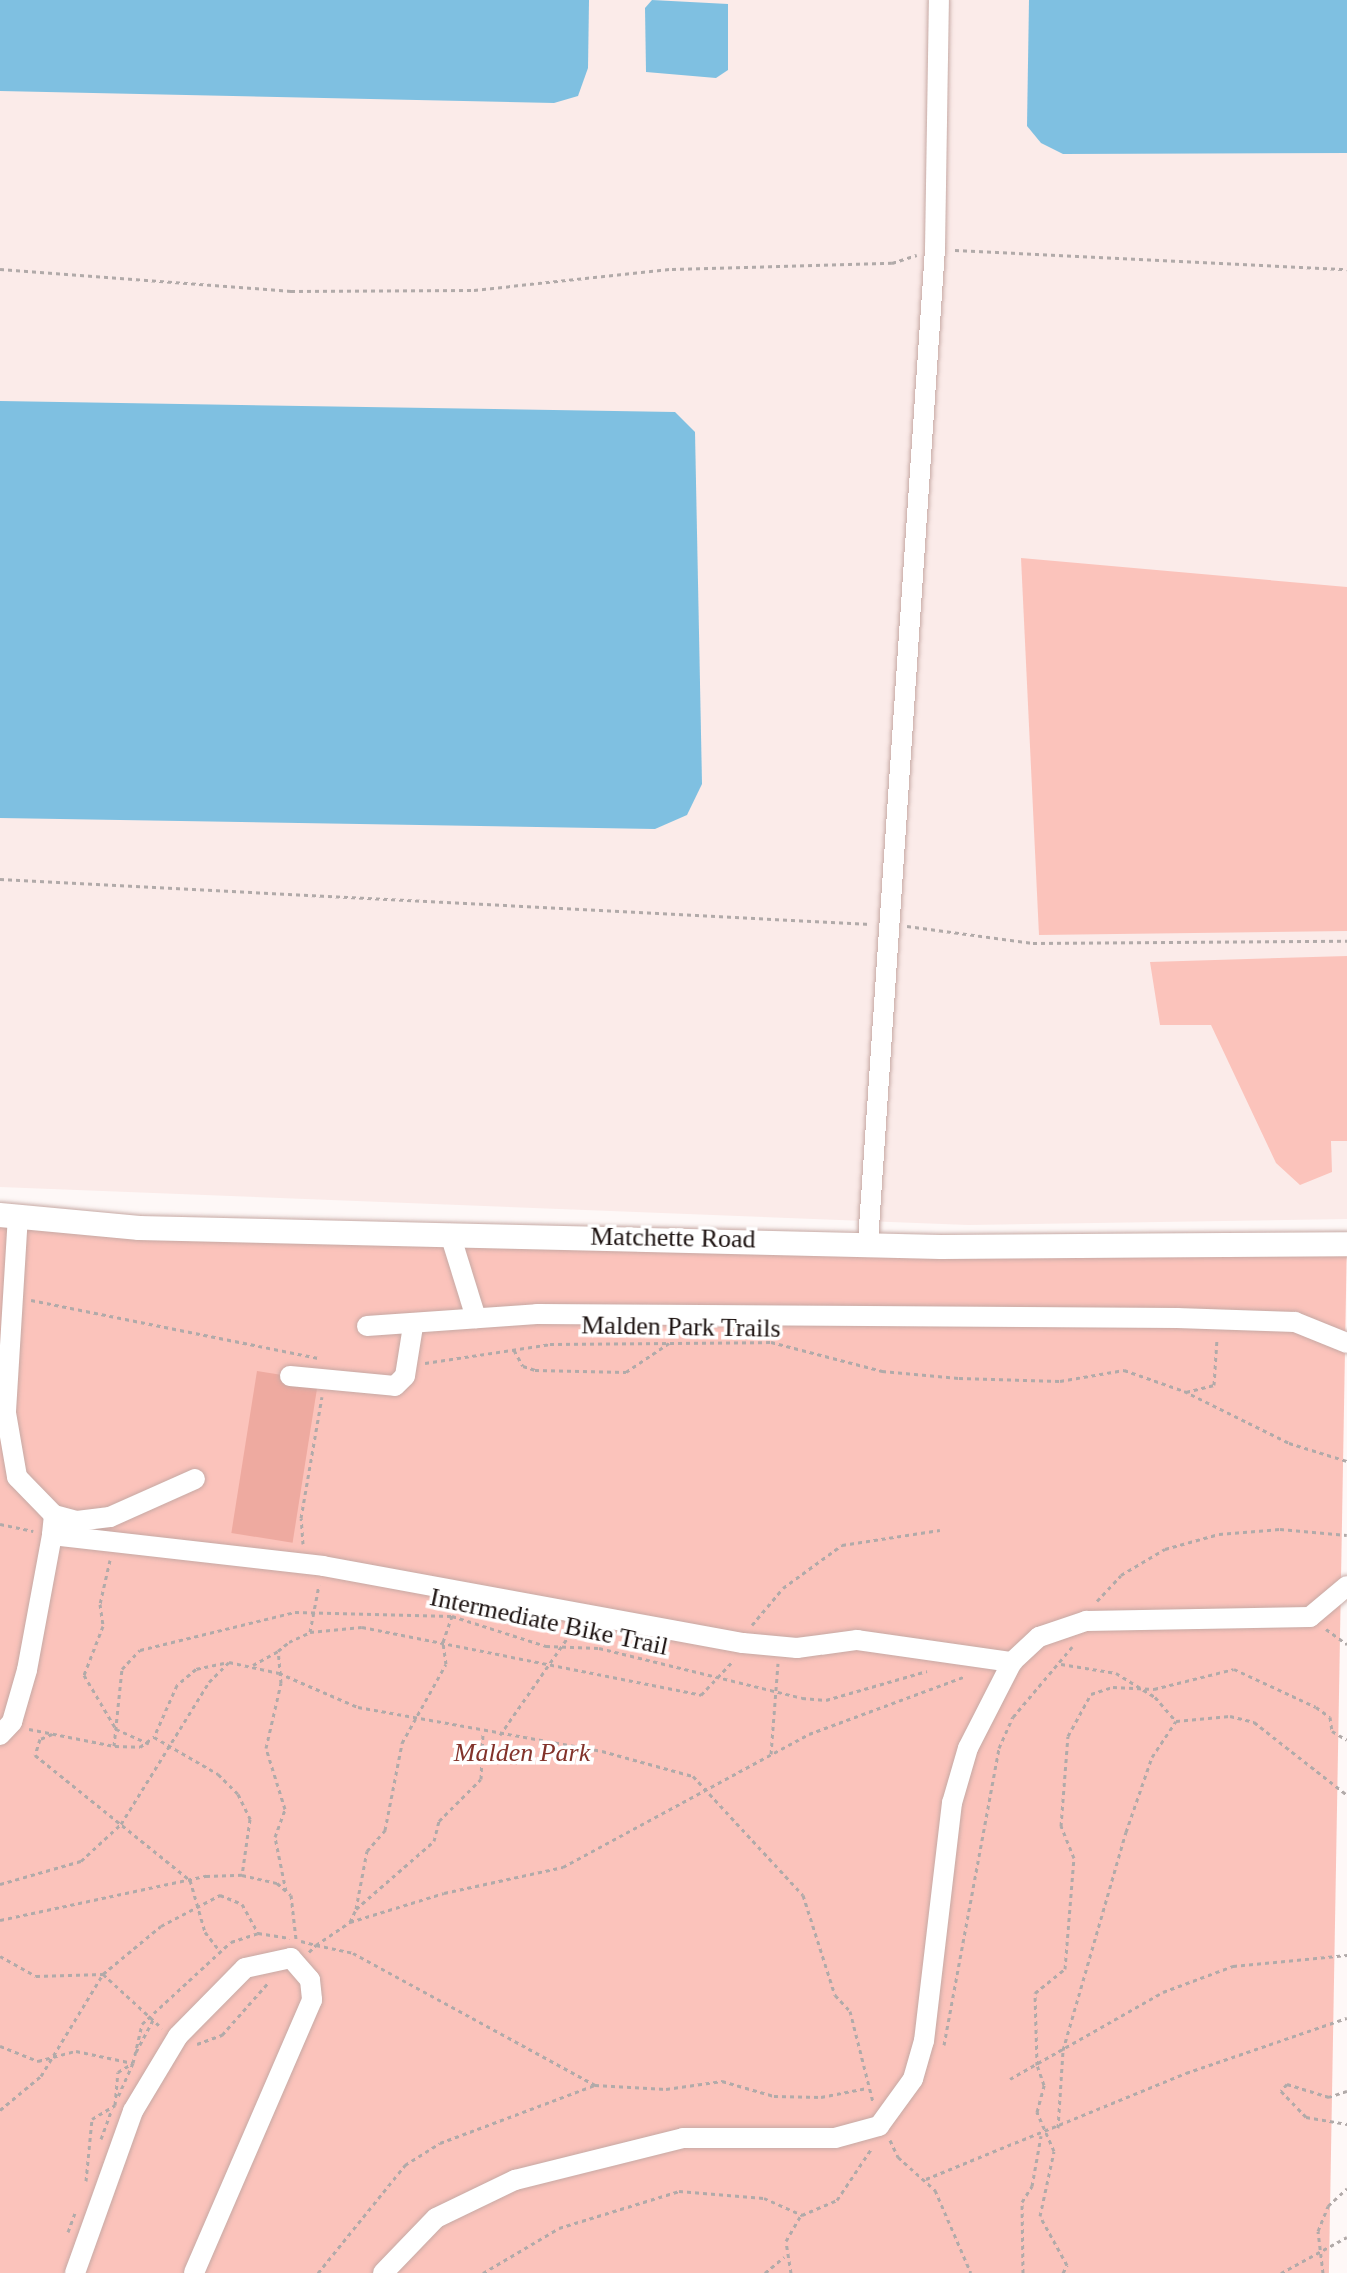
<!DOCTYPE html>
<style>
body{margin:0}
#map{position:relative;width:1347px;height:2273px;overflow:hidden;background:#fef8f7;font-family:Georgia,serif}
div>[style]{position:absolute}
[style*='--x']{left:calc(var(--x)*1px);top:calc(var(--y)*1px);width:calc(var(--w)*1px);rotate:calc(var(--a)*1deg)}
.built>*{inset:0;background:#fbebe9}
.green>*{inset:0;background:#fbc3bb;transform-origin:0 0}
.water>*{inset:0;background:#7fc0e1}
.building>*{inset:0;background:#eeaaa0;transform-origin:0 0}
.path>*{height:3px;margin-top:-1.5px;transform-origin:0;background:repeating-linear-gradient(90deg,#b1aaa9 0 4px,transparent 0 8px)}
.roads{filter:drop-shadow(0 0 2px #c6a9a4) drop-shadow(0 0 2px #c6a9a4)}
.minor>*{height:20px;margin:-10px;padding:0 10px;transform-origin:10px;border-radius:10px;background:#fff}
.major>*{height:24px;margin:-12px;padding:0 12px;transform-origin:12px;border-radius:12px;background:#fff}
span{translate:-50% -50%;white-space:nowrap;text-align:center;line-height:1.15;-webkit-text-stroke:7px #fff;paint-order:stroke}
.street-label{font-size:26px;color:#1c1210}
.park-label{font-size:26px;color:#82332b;font-style:italic}
</style>
<div id="map">
<div class="built">
<div style="clip-path:polygon(0 0,1347px 0,1347px 1219px,968px 1225px,0 1187px)"></div>
</div>
<div class="green">
<div style="clip-path:polygon(1021px 558px,1347px 587px,1347px 931px,1039px 935px)"></div>
<div style="clip-path:polygon(1347px 956px,1347px 1141px,1331px 1141px,1332px 1172px,1300px 1185px,1276px 1163px,1211px 1025px,1160px 1025px,1150px 962px)"></div>
<div style="left:0;top:1224px;width:1347px;height:1049px;rotate:1deg"></div>
</div>
<div class="water">
<div style="clip-path:polygon(0 0,589px 0,588px 68px,578px 96px,554px 103px,0 91px)"></div>
<div style="clip-path:polygon(652px 0,728px 4px,728px 70px,716px 78px,646px 72px,645px 8px)"></div>
<div style="clip-path:polygon(1029px 0,1347px 0,1347px 153px,1063px 154px,1041px 143px,1027px 126px)"></div>
<div style="clip-path:polygon(0 401px,675px 412px,695px 432px,702px 784px,687px 815px,655px 829px,0 818px)"></div>
</div>
<div class="building">
<div style="left:257px;top:1371px;width:62px;height:164px;rotate:9deg"></div>
</div>
<div class="path">
<div style="--x:955;--y:250;--w:392;--a:2.8"></div>
<div style="--x:0;--y:269;--w:292;--a:4.3"></div>
<div style="--x:291;--y:291;--w:183;--a:-0.3"></div>
<div style="--x:474;--y:290;--w:199;--a:-6.1"></div>
<div style="--x:672;--y:269;--w:220;--a:-1.6"></div>
<div style="--x:892;--y:263;--w:26;--a:-18"></div>
<div style="--x:0;--y:879;--w:872;--a:2.96"></div>
<div style="--x:907;--y:926;--w:127;--a:7.7"></div>
<div style="--x:1033;--y:943;--w:314;--a:-0.4"></div>
<div style="--x:31;--y:1300;--w:293;--a:11.4"></div>
<div style="--x:514;--y:1350;--w:18;--a:61"></div>
<div style="--x:523;--y:1366;--w:13;--a:18"></div>
<div style="--x:535;--y:1370;--w:91;--a:1.3"></div>
<div style="--x:626;--y:1372;--w:52;--a:-34"></div>
<div style="--x:425;--y:1363;--w:126;--a:-8.6"></div>
<div style="--x:550;--y:1344;--w:221;--a:-0.5"></div>
<div style="--x:771;--y:1342;--w:115;--a:14.6"></div>
<div style="--x:882;--y:1371;--w:77;--a:5.2"></div>
<div style="--x:959;--y:1378;--w:101;--a:1.7"></div>
<div style="--x:1060;--y:1381;--w:65;--a:-9.8"></div>
<div style="--x:1124;--y:1370;--w:64;--a:19.3"></div>
<div style="--x:1184;--y:1391;--w:117;--a:26.3"></div>
<div style="--x:1289;--y:1443;--w:61;--a:17.2"></div>
<div style="--x:1186;--y:1392;--w:29;--a:-14"></div>
<div style="--x:1214;--y:1385;--w:47;--a:-86.3"></div>
<div style="--x:0;--y:1524;--w:34;--a:12"></div>
<div style="--x:303;--y:1544;--w:26;--a:-94"></div>
<div style="--x:301;--y:1518;--w:123;--a:-80.2"></div>
<div style="--x:110;--y:1560;--w:45;--a:102.8"></div>
<div style="--x:100;--y:1604;--w:22;--a:82"></div>
<div style="--x:103;--y:1626;--w:53;--a:111.2"></div>
<div style="--x:84;--y:1675;--w:63;--a:59.3"></div>
<div style="--x:116;--y:1729;--w:36;--a:24"></div>
<div style="--x:1097;--y:1601;--w:35;--a:-47"></div>
<div style="--x:1121;--y:1575;--w:51;--a:-30.6"></div>
<div style="--x:1165;--y:1549;--w:56;--a:-15.5"></div>
<div style="--x:1219;--y:1534;--w:61;--a:-4.7"></div>
<div style="--x:1280;--y:1529;--w:67;--a:5.1"></div>
<div style="--x:752;--y:1625;--w:48;--a:-50"></div>
<div style="--x:783;--y:1588;--w:73;--a:-36.1"></div>
<div style="--x:842;--y:1545;--w:99;--a:-8.7"></div>
<div style="--x:1326;--y:1629;--w:26;--a:36"></div>
<div style="--x:310;--y:1632;--w:48;--a:-79.2"></div>
<div style="--x:224;--y:1663;--w:29;--a:168"></div>
<div style="--x:196;--y:1669;--w:25;--a:140"></div>
<div style="--x:177;--y:1685;--w:57;--a:113.9"></div>
<div style="--x:154;--y:1737;--w:74;--a:30"></div>
<div style="--x:218;--y:1774;--w:28;--a:45"></div>
<div style="--x:238;--y:1794;--w:28;--a:64"></div>
<div style="--x:250;--y:1819;--w:57;--a:98.1"></div>
<div style="--x:1061;--y:1664;--w:56;--a:9.3"></div>
<div style="--x:1116;--y:1673;--w:46;--a:31.6"></div>
<div style="--x:1155;--y:1697;--w:32;--a:49"></div>
<div style="--x:1176;--y:1721;--w:54;--a:-5.3"></div>
<div style="--x:1230;--y:1716;--w:25;--a:14"></div>
<div style="--x:1254;--y:1722;--w:118;--a:38.1"></div>
<div style="--x:253;--y:1665;--w:29;--a:-29"></div>
<div style="--x:29;--y:1729;--w:87;--a:11.3"></div>
<div style="--x:114;--y:1746;--w:77;--a:-84.1"></div>
<div style="--x:122;--y:1669;--w:26;--a:-47"></div>
<div style="--x:140;--y:1650;--w:160;--a:-13.8"></div>
<div style="--x:295;--y:1612;--w:157;--a:1.5"></div>
<div style="--x:452;--y:1616;--w:99;--a:17.7"></div>
<div style="--x:546;--y:1646;--w:53;--a:2.2"></div>
<div style="--x:599;--y:1648;--w:209;--a:13.8"></div>
<div style="--x:802;--y:1698;--w:24;--a:5"></div>
<div style="--x:826;--y:1700;--w:105;--a:-16"></div>
<div style="--x:52;--y:1734;--w:13;--a:157"></div>
<div style="--x:40;--y:1739;--w:17;--a:107"></div>
<div style="--x:35;--y:1755;--w:199;--a:38.9"></div>
<div style="--x:190;--y:1880;--w:54;--a:73.9"></div>
<div style="--x:205;--y:1932;--w:23;--a:52"></div>
<div style="--x:500;--y:1735;--w:128;--a:-55.2"></div>
<div style="--x:115;--y:1746;--w:25;--a:2"></div>
<div style="--x:140;--y:1747;--w:17;--a:-36"></div>
<div style="--x:771;--y:1754;--w:91;--a:-85.6"></div>
<div style="--x:0;--y:1884;--w:84;--a:-15.9"></div>
<div style="--x:81;--y:1861;--w:54;--a:-42.8"></div>
<div style="--x:121;--y:1824;--w:167;--a:-58.2"></div>
<div style="--x:209;--y:1682;--w:28;--a:-45"></div>
<div style="--x:229;--y:1662;--w:51;--a:12.4"></div>
<div style="--x:279;--y:1673;--w:86;--a:23.3"></div>
<div style="--x:358;--y:1707;--w:248;--a:10.2"></div>
<div style="--x:602;--y:1751;--w:94;--a:15.4"></div>
<div style="--x:693;--y:1776;--w:162;--a:47.3"></div>
<div style="--x:803;--y:1895;--w:105;--a:72.3"></div>
<div style="--x:835;--y:1995;--w:22;--a:47"></div>
<div style="--x:850;--y:2011;--w:94;--a:75.8"></div>
<div style="--x:286;--y:1891;--w:55;--a:-101.5"></div>
<div style="--x:275;--y:1837;--w:30;--a:-70"></div>
<div style="--x:285;--y:1809;--w:64;--a:-107.3"></div>
<div style="--x:266;--y:1748;--w:67;--a:-77"></div>
<div style="--x:281;--y:1683;--w:32;--a:-95"></div>
<div style="--x:278;--y:1651;--w:14;--a:-39"></div>
<div style="--x:289;--y:1642;--w:23;--a:-25"></div>
<div style="--x:310;--y:1632;--w:52;--a:-5.5"></div>
<div style="--x:362;--y:1627;--w:346;--a:11.3"></div>
<div style="--x:701;--y:1695;--w:48;--a:-46.7"></div>
<div style="--x:356;--y:1909;--w:59;--a:-79.3"></div>
<div style="--x:367;--y:1851;--w:28;--a:-49"></div>
<div style="--x:385;--y:1830;--w:89;--a:-78.9"></div>
<div style="--x:402;--y:1743;--w:90;--a:-60.9"></div>
<div style="--x:446;--y:1664;--w:22;--a:-98"></div>
<div style="--x:443;--y:1642;--w:36;--a:-71"></div>
<div style="--x:0;--y:1920;--w:211;--a:-12.1"></div>
<div style="--x:206;--y:1876;--w:36;--a:-2"></div>
<div style="--x:242;--y:1875;--w:36;--a:13"></div>
<div style="--x:277;--y:1883;--w:18;--a:41"></div>
<div style="--x:291;--y:1895;--w:44;--a:83.5"></div>
<div style="--x:350;--y:1922;--w:14;--a:-65"></div>
<div style="--x:356;--y:1909;--w:103;--a:-41.1"></div>
<div style="--x:434;--y:1841;--w:21;--a:-76"></div>
<div style="--x:439;--y:1821;--w:59;--a:-45"></div>
<div style="--x:481;--y:1779;--w:46;--a:-87.5"></div>
<div style="--x:301;--y:1941;--w:16;--a:15"></div>
<div style="--x:316;--y:1945;--w:41;--a:-34.1"></div>
<div style="--x:350;--y:1922;--w:98;--a:-17.1"></div>
<div style="--x:444;--y:1893;--w:122;--a:-12.3"></div>
<div style="--x:563;--y:1867;--w:280;--a:-28.4"></div>
<div style="--x:809;--y:1734;--w:167;--a:-20.3"></div>
<div style="--x:309;--y:1952;--w:10;--a:-45"></div>
<div style="--x:316;--y:1945;--w:38;--a:12"></div>
<div style="--x:353;--y:1953;--w:276;--a:28.6"></div>
<div style="--x:0;--y:1956;--w:41;--a:29.1"></div>
<div style="--x:36;--y:1976;--w:67;--a:-1.7"></div>
<div style="--x:103;--y:1974;--w:80;--a:42.5"></div>
<div style="--x:197;--y:2044;--w:27;--a:-20"></div>
<div style="--x:222;--y:2035;--w:69;--a:-48.5"></div>
<div style="--x:944;--y:2045;--w:302;--a:-79.5"></div>
<div style="--x:999;--y:1748;--w:34;--a:-66"></div>
<div style="--x:1013;--y:1717;--w:92;--a:-49.9"></div>
<div style="--x:0;--y:2046;--w:41;--a:21.5"></div>
<div style="--x:38;--y:2061;--w:39;--a:-15"></div>
<div style="--x:76;--y:2051;--w:58;--a:11.9"></div>
<div style="--x:133;--y:2063;--w:39;--a:114"></div>
<div style="--x:136;--y:2052;--w:36;--a:-62"></div>
<div style="--x:1010;--y:2079;--w:176;--a:-29.6"></div>
<div style="--x:1163;--y:1992;--w:75;--a:-20.4"></div>
<div style="--x:1233;--y:1966;--w:115;--a:-5.5"></div>
<div style="--x:1347;--y:2091;--w:19;--a:162"></div>
<div style="--x:1329;--y:2097;--w:44;--a:-162.8"></div>
<div style="--x:1287;--y:2084;--w:9;--a:131"></div>
<div style="--x:1281;--y:2091;--w:36;--a:46"></div>
<div style="--x:1306;--y:2117;--w:42;--a:9.7"></div>
<div style="--x:0;--y:2110;--w:53;--a:-39.7"></div>
<div style="--x:41;--y:2076;--w:119;--a:-58.7"></div>
<div style="--x:103;--y:1974;--w:75;--a:-39.6"></div>
<div style="--x:161;--y:1926;--w:67;--a:-27.7"></div>
<div style="--x:220;--y:1895;--w:24;--a:22"></div>
<div style="--x:242;--y:1904;--w:33;--a:61"></div>
<div style="--x:1058;--y:2128;--w:78;--a:-86.3"></div>
<div style="--x:1063;--y:2050;--w:227;--a:-73.9"></div>
<div style="--x:1126;--y:1832;--w:79;--a:-70.9"></div>
<div style="--x:1152;--y:1757;--w:43;--a:-56.3"></div>
<div style="--x:101;--y:2139;--w:32;--a:-70"></div>
<div style="--x:890;--y:2140;--w:19;--a:65"></div>
<div style="--x:898;--y:2157;--w:50;--a:41.7"></div>
<div style="--x:935;--y:2190;--w:90;--a:66.6"></div>
<div style="--x:926;--y:2179;--w:281;--a:-22.2"></div>
<div style="--x:1186;--y:2073;--w:170;--a:-18.9"></div>
<div style="--x:86;--y:2181;--w:62;--a:-84.5"></div>
<div style="--x:92;--y:2119;--w:27;--a:-31"></div>
<div style="--x:115;--y:2105;--w:33;--a:-85"></div>
<div style="--x:118;--y:2072;--w:17;--a:-31"></div>
<div style="--x:133;--y:2063;--w:40;--a:-77"></div>
<div style="--x:142;--y:2024;--w:121;--a:-42.7"></div>
<div style="--x:231;--y:1942;--w:28;--a:-18"></div>
<div style="--x:258;--y:1933;--w:32;--a:9"></div>
<div style="--x:68;--y:2232;--w:20;--a:-70"></div>
<div style="--x:318;--y:2273;--w:139;--a:-51.1"></div>
<div style="--x:405;--y:2165;--w:41;--a:-32.2"></div>
<div style="--x:440;--y:2143;--w:165;--a:-20.5"></div>
<div style="--x:595;--y:2085;--w:71;--a:3.2"></div>
<div style="--x:666;--y:2089;--w:57;--a:-8.1"></div>
<div style="--x:722;--y:2081;--w:54;--a:16.1"></div>
<div style="--x:774;--y:2096;--w:47;--a:1.2"></div>
<div style="--x:821;--y:2097;--w:47;--a:-11.1"></div>
<div style="--x:483;--y:2273;--w:88;--a:-30.6"></div>
<div style="--x:559;--y:2228;--w:126;--a:-17.1"></div>
<div style="--x:679;--y:2191;--w:85;--a:4.7"></div>
<div style="--x:764;--y:2198;--w:42;--a:24.1"></div>
<div style="--x:802;--y:2215;--w:38;--a:-23"></div>
<div style="--x:837;--y:2200;--w:63;--a:-56.1"></div>
<div style="--x:765;--y:2273;--w:25;--a:-40"></div>
<div style="--x:791;--y:2273;--w:32;--a:-99"></div>
<div style="--x:786;--y:2241;--w:30;--a:-60"></div>
<div style="--x:1023;--y:2273;--w:71;--a:-90.8"></div>
<div style="--x:1022;--y:2202;--w:19;--a:-58"></div>
<div style="--x:1032;--y:2186;--w:51;--a:-79.8"></div>
<div style="--x:1063;--y:2273;--w:9;--a:-63"></div>
<div style="--x:1067;--y:2265;--w:56;--a:-118.9"></div>
<div style="--x:1040;--y:2216;--w:66;--a:-77.8"></div>
<div style="--x:1054;--y:2151;--w:43;--a:-113.6"></div>
<div style="--x:1037;--y:2112;--w:28;--a:-75"></div>
<div style="--x:1044;--y:2085;--w:21;--a:-109"></div>
<div style="--x:1037;--y:2065;--w:72;--a:-91.6"></div>
<div style="--x:1035;--y:1993;--w:38;--a:-39"></div>
<div style="--x:1065;--y:1969;--w:111;--a:-85.4"></div>
<div style="--x:1074;--y:1858;--w:35;--a:-112"></div>
<div style="--x:1061;--y:1826;--w:90;--a:-85.6"></div>
<div style="--x:1068;--y:1736;--w:48;--a:-61.3"></div>
<div style="--x:1091;--y:1694;--w:23;--a:-18"></div>
<div style="--x:1113;--y:1687;--w:41;--a:2.8"></div>
<div style="--x:1154;--y:1689;--w:82;--a:-14"></div>
<div style="--x:1234;--y:1669;--w:90;--a:24.9"></div>
<div style="--x:1316;--y:1707;--w:17;--a:36"></div>
<div style="--x:1330;--y:1717;--w:14;--a:82"></div>
<div style="--x:1332;--y:1731;--w:17;--a:31"></div>
<div style="--x:1281;--y:2273;--w:75;--a:-28.6"></div>
<div style="--x:1323;--y:2273;--w:42;--a:-96.8"></div>
<div style="--x:1318;--y:2231;--w:27;--a:-68"></div>
<div style="--x:1328;--y:2206;--w:26;--a:-43"></div>
</div>
<div class="roads">
<div class="minor">
<div style="--x:18;--y:1215;--w:198;--a:93.5"></div>
<div style="--x:6;--y:1413;--w:65;--a:80.2"></div>
<div style="--x:17;--y:1477;--w:53;--a:45.8"></div>
<div style="--x:54;--y:1515;--w:24;--a:15"></div>
<div style="--x:77;--y:1521;--w:33;--a:-7"></div>
<div style="--x:110;--y:1517;--w:93;--a:-24.1"></div>
<div style="--x:450;--y:1234;--w:88;--a:72.8"></div>
<div style="--x:868;--y:1242;--w:995;--a:-86.14"></div>
<div style="--x:935;--y:249;--w:249;--a:-89.1"></div>
<div style="--x:367;--y:1326;--w:170;--a:-4"></div>
<div style="--x:537;--y:1314;--w:640;--a:0.36"></div>
<div style="--x:1177;--y:1318;--w:118;--a:1.9"></div>
<div style="--x:1295;--y:1322;--w:56;--a:22"></div>
<div style="--x:290;--y:1376;--w:105;--a:5.4"></div>
<div style="--x:395;--y:1386;--w:14;--a:-45"></div>
<div style="--x:405;--y:1376;--w:51;--a:-80.9"></div>
<div style="--x:54;--y:1515;--w:20;--a:96"></div>
<div style="--x:52;--y:1535;--w:273;--a:6.5"></div>
<div style="--x:323;--y:1566;--w:427;--a:10.4"></div>
<div style="--x:743;--y:1643;--w:54;--a:5.3"></div>
<div style="--x:797;--y:1648;--w:61;--a:-7.6"></div>
<div style="--x:857;--y:1640;--w:157;--a:8.1"></div>
<div style="--x:0;--y:1735;--w:18;--a:-47"></div>
<div style="--x:12;--y:1722;--w:54;--a:-73.9"></div>
<div style="--x:27;--y:1670;--w:137;--a:-79.5"></div>
<div style="--x:75;--y:2273;--w:172;--a:-70.3"></div>
<div style="--x:133;--y:2111;--w:87;--a:-59"></div>
<div style="--x:178;--y:2036;--w:95;--a:-45.4"></div>
<div style="--x:245;--y:1968;--w:47;--a:-12.3"></div>
<div style="--x:291;--y:1958;--w:29;--a:49"></div>
<div style="--x:310;--y:1980;--w:20;--a:84"></div>
<div style="--x:312;--y:2000;--w:297;--a:113.4"></div>
<div style="--x:383;--y:2273;--w:76;--a:-46.1"></div>
<div style="--x:436;--y:2218;--w:88;--a:-25.7"></div>
<div style="--x:515;--y:2180;--w:173;--a:-14"></div>
<div style="--x:683;--y:2138;--w:152;--a:0"></div>
<div style="--x:835;--y:2138;--w:46;--a:-15.3"></div>
<div style="--x:879;--y:2126;--w:58;--a:-54.1"></div>
<div style="--x:913;--y:2079;--w:40;--a:-74"></div>
<div style="--x:924;--y:2041;--w:240;--a:-83.3"></div>
<div style="--x:952;--y:1803;--w:57;--a:-73.8"></div>
<div style="--x:968;--y:1748;--w:97;--a:-62.9"></div>
<div style="--x:1012;--y:1662;--w:37;--a:-43"></div>
<div style="--x:1039;--y:1637;--w:50;--a:-18.8"></div>
<div style="--x:1086;--y:1621;--w:224;--a:-1"></div>
<div style="--x:1310;--y:1617;--w:48;--a:-40"></div>
</div>
<div class="major">
<div style="--x:0;--y:1215;--w:140;--a:5.3"></div>
<div style="--x:139;--y:1228;--w:802;--a:1.36"></div>
<div style="--x:941;--y:1247;--w:406;--a:-0.4"></div>
</div>
</div>
<div class="street-label">
<span style="left:673px;top:1238px;rotate:1deg">Matchette Road</span>
<span style="left:681px;top:1327px;rotate:1deg">Malden Park Trails</span>
<span style="left:549px;top:1622px;rotate:12deg">Intermediate Bike Trail</span>
</div>
<div class="park-label">
<span style="left:522px;top:1753px">Malden Park</span>
</div>
</div>
